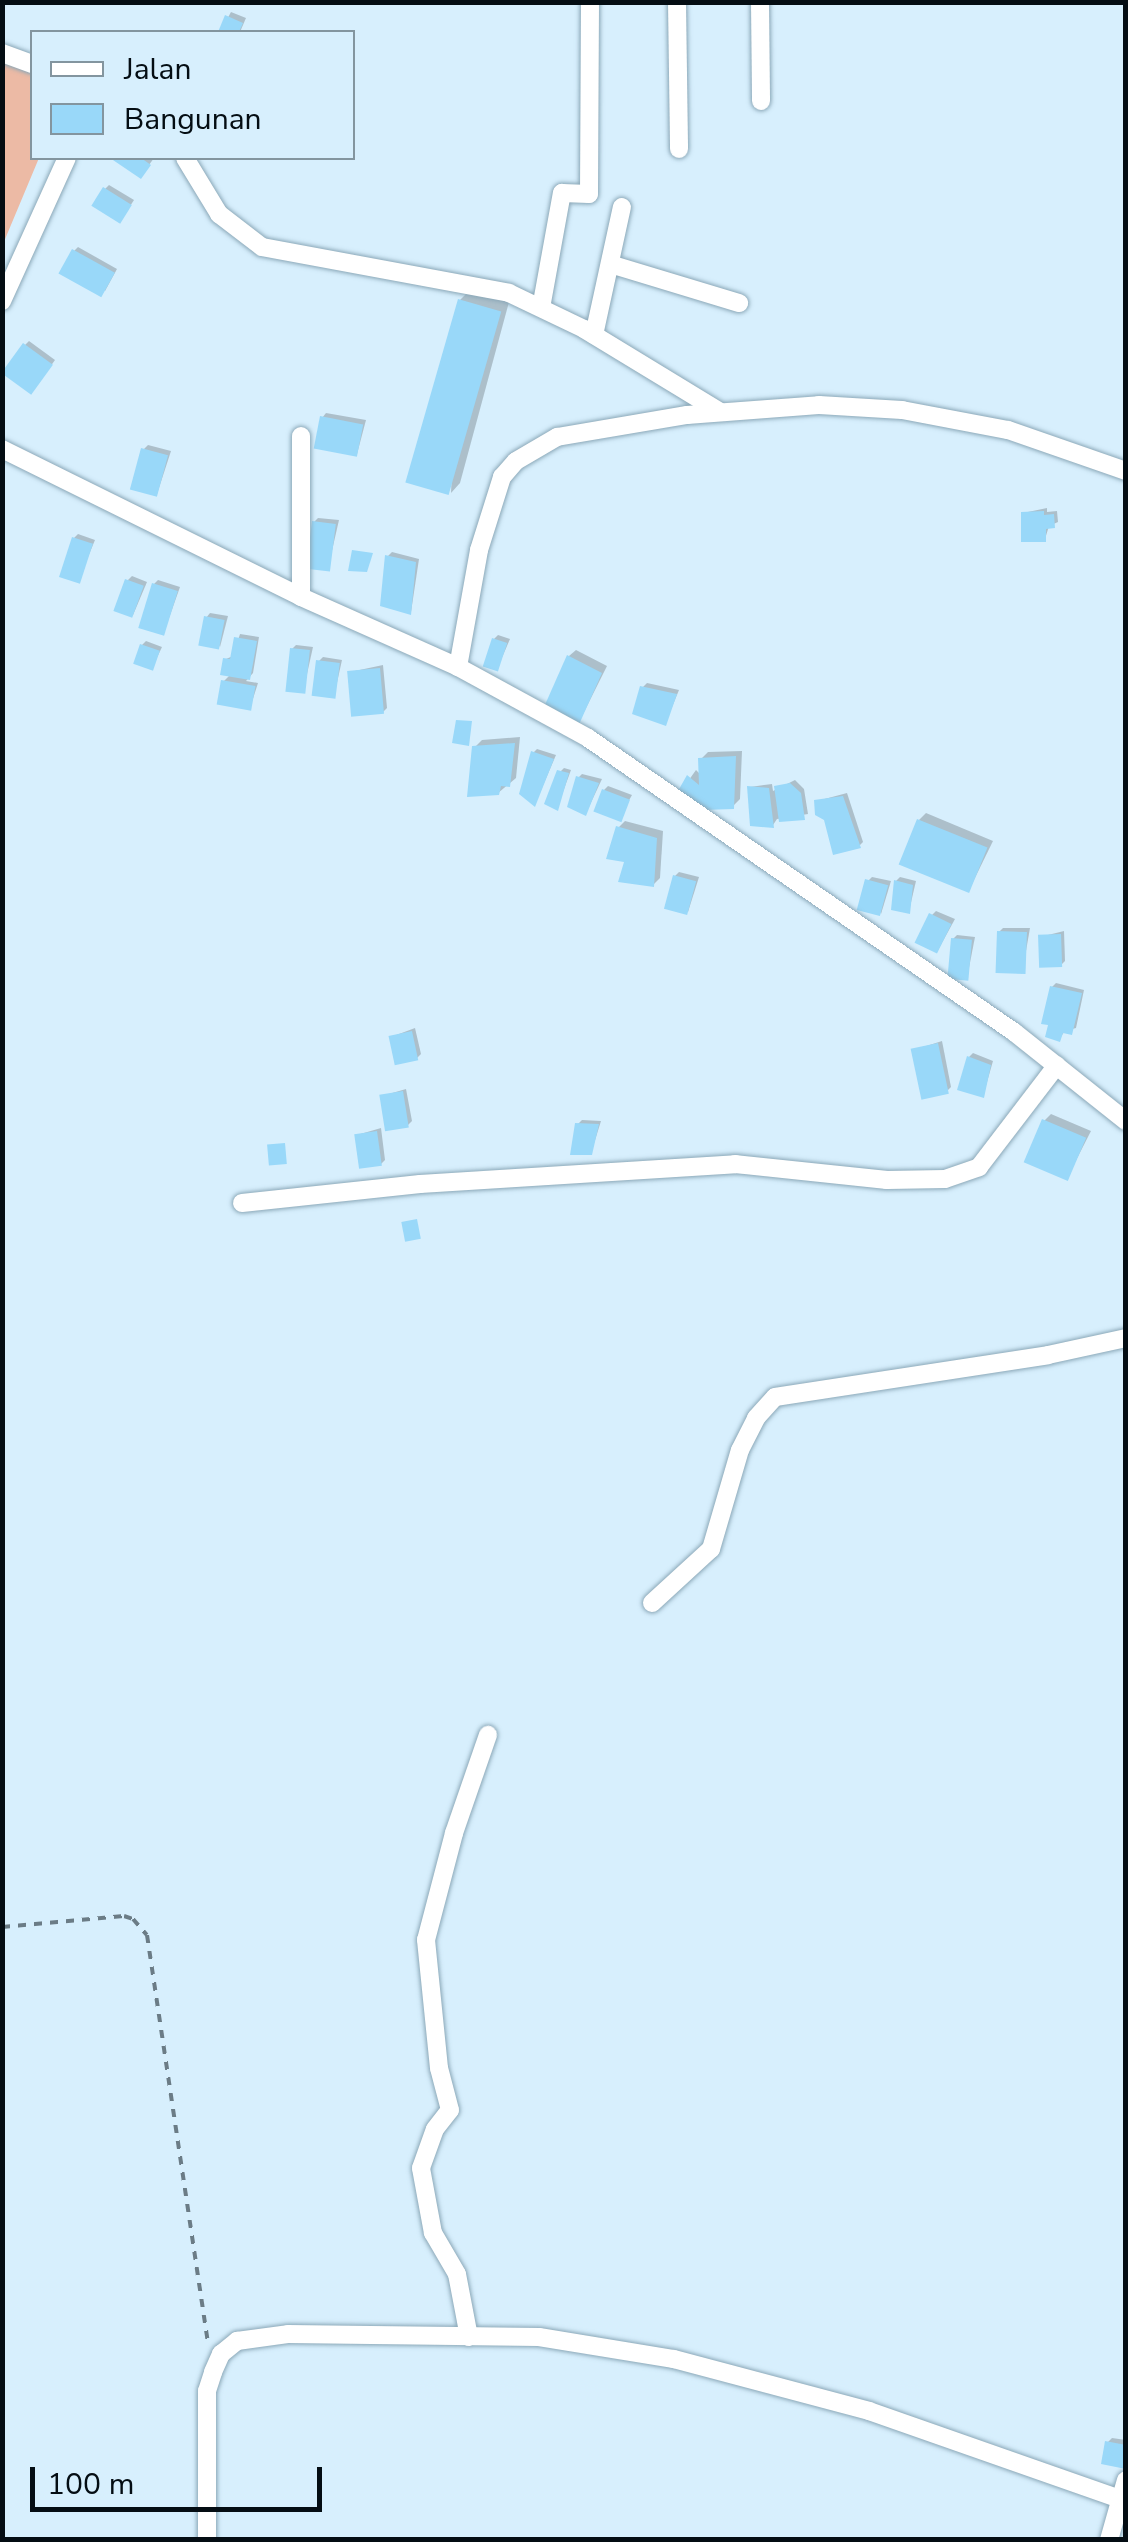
<!DOCTYPE html>
<style>
body{margin:0}
#map{position:relative;width:1128px;height:2542px;overflow:hidden;background:#d7effd;font-family:"Nunito Sans",sans-serif}
div>[style]{position:absolute}
[style*='--x']{left:calc(var(--x)*1px);top:calc(var(--y)*1px);width:calc(var(--w)*1px);rotate:calc(var(--a)*1deg)}
.green>*{inset:0;background:#ecbaa5}
.shadow>*{inset:0;background:#0003}
.building>*{inset:0;background:#99d8f9;transform-origin:0 0}
.path>*{height:4px;margin-top:-2px;transform-origin:0;background:repeating-linear-gradient(90deg,#6b7c86 0 8px,transparent 0 16px)}
.roads{filter:drop-shadow(0 0 2px #8ba8b8) drop-shadow(0 0 2px #8ba8b8)}
.minor>*{height:18px;margin:-9px;padding:0 9px;transform-origin:9px;border-radius:9px;background:#fff}
span{translate:-50% -50%;white-space:nowrap;text-align:center;line-height:1.15;-webkit-text-stroke:9px #d7effd;paint-order:stroke}
.frame{position:absolute;inset:0;border:5px solid #040d13;pointer-events:none}
.legend{position:absolute;left:30px;top:30px;width:325px;height:130px;box-sizing:border-box;background:#d7effd;border:2px solid #83959f;margin:0;padding:12px 18px;list-style:none;font-size:30px;color:#040d13}
.legend li{display:flex;align-items:center;gap:20px;height:50px}
.legend b{width:50px;border:2px solid #83959f}
.scale{position:absolute;left:30px;top:2467px;width:292px;height:45px;box-sizing:border-box;border:5px solid #040d13;border-top:0;padding-left:12px;font-size:30px;line-height:35px;white-space:nowrap;color:#040d13;-webkit-text-stroke:8px #d7effd;paint-order:stroke}
</style>
<div id="map">
<div class="green">
<div style="clip-path:polygon(3px 62px,32px 72px,32px 158px,39px 158px,3px 244px)"></div>
</div>
<div class="shadow">
<div style="clip-path:polygon(231px 12px,246px 18px,240px 32px,220px 32px)"></div>
<div style="clip-path:polygon(115px 158px,154px 158px,141px 176px)"></div>
<div style="clip-path:polygon(109px 185px,134px 200px,123px 217px,105px 189px)"></div>
<div style="clip-path:polygon(78px 247px,117px 269px,105px 291px,74px 251px)"></div>
<div style="clip-path:polygon(469px 291px,509px 302px,460px 483px,451px 493px,460px 300px)"></div>
<div style="clip-path:polygon(29px 341px,55px 360px,35px 388px,25px 345px)"></div>
<div style="clip-path:polygon(326px 413px,366px 420px,357px 454px,322px 418px)"></div>
<div style="clip-path:polygon(148px 445px,171px 451px,157px 494px,144px 449px)"></div>
<div style="clip-path:polygon(1047px 508px,1047px 512px,1057px 511px,1058px 522px,1049px 526px,1045px 539px,1023px 513px)"></div>
<div style="clip-path:polygon(318px 518px,339px 520px,328px 568px,314px 522px)"></div>
<div style="clip-path:polygon(78px 534px,95px 540px,78px 581px,74px 538px)"></div>
<div style="clip-path:polygon(392px 552px,419px 559px,411px 612px,388px 556px)"></div>
<div style="clip-path:polygon(132px 576px,147px 582px,133px 615px,128px 580px)"></div>
<div style="clip-path:polygon(158px 580px,180px 587px,164px 632px,154px 584px)"></div>
<div style="clip-path:polygon(210px 613px,228px 616px,220px 647px,206px 618px)"></div>
<div style="clip-path:polygon(240px 634px,259px 637px,253px 673px,246px 681px,258px 683px,250px 708px,223px 682px,231px 674px,226px 659px,233px 656px)"></div>
<div style="clip-path:polygon(498px 635px,510px 639px,497px 669px,494px 639px)"></div>
<div style="clip-path:polygon(146px 641px,162px 647px,152px 668px,142px 645px)"></div>
<div style="clip-path:polygon(296px 645px,313px 647px,303px 692px,292px 649px)"></div>
<div style="clip-path:polygon(576px 650px,607px 666px,577px 726px,569px 656px)"></div>
<div style="clip-path:polygon(323px 657px,342px 660px,334px 696px,318px 662px)"></div>
<div style="clip-path:polygon(383px 665px,387px 708px,383px 712px,350px 672px)"></div>
<div style="clip-path:polygon(647px 683px,679px 690px,665px 724px,642px 688px)"></div>
<div style="clip-path:polygon(520px 737px,516px 778px,498px 793px,475px 747px,482px 740px)"></div>
<div style="clip-path:polygon(537px 749px,556px 755px,535px 804px,533px 753px)"></div>
<div style="clip-path:polygon(742px 751px,740px 799px,733px 806px,681px 791px,696px 770px,701px 775px,701px 759px,708px 752px)"></div>
<div style="clip-path:polygon(564px 768px,571px 770px,557px 808px,560px 772px)"></div>
<div style="clip-path:polygon(582px 774px,602px 779px,586px 813px,578px 778px)"></div>
<div style="clip-path:polygon(795px 780px,804px 789px,808px 814px,777px 819px,773px 825px,750px 787px,772px 784px,773px 791px)"></div>
<div style="clip-path:polygon(608px 786px,632px 795px,619px 818px,604px 790px)"></div>
<div style="clip-path:polygon(847px 793px,863px 842px,859px 846px,826px 818px,817px 801px)"></div>
<div style="clip-path:polygon(926px 813px,993px 841px,969px 890px,919px 820px)"></div>
<div style="clip-path:polygon(625px 821px,663px 831px,660px 878px,653px 885px,627px 860px,618px 828px)"></div>
<div style="clip-path:polygon(679px 872px,699px 877px,688px 912px,675px 876px)"></div>
<div style="clip-path:polygon(872px 877px,891px 881px,881px 914px,868px 881px)"></div>
<div style="clip-path:polygon(900px 877px,916px 881px,909px 911px,896px 881px)"></div>
<div style="clip-path:polygon(936px 911px,955px 919px,938px 950px,932px 915px)"></div>
<div style="clip-path:polygon(1003px 928px,1030px 928px,1022px 974px,999px 932px)"></div>
<div style="clip-path:polygon(1064px 931px,1065px 961px,1061px 965px,1040px 937px)"></div>
<div style="clip-path:polygon(957px 935px,975px 937px,967px 978px,953px 939px)"></div>
<div style="clip-path:polygon(1056px 983px,1084px 990px,1076px 1028px,1065px 1031px,1059px 1039px,1052px 987px)"></div>
<div style="clip-path:polygon(415px 1028px,421px 1054px,417px 1058px,391px 1037px)"></div>
<div style="clip-path:polygon(942px 1041px,951px 1087px,947px 1091px,914px 1050px)"></div>
<div style="clip-path:polygon(973px 1053px,993px 1061px,983px 1096px,969px 1057px)"></div>
<div style="clip-path:polygon(406px 1089px,412px 1121px,408px 1125px,382px 1096px)"></div>
<div style="clip-path:polygon(1051px 1114px,1091px 1131px,1067px 1178px,1044px 1121px)"></div>
<div style="clip-path:polygon(582px 1120px,601px 1121px,591px 1153px,577px 1125px)"></div>
<div style="clip-path:polygon(381px 1128px,385px 1160px,381px 1164px,357px 1135px)"></div>
<div style="clip-path:polygon(1112px 2438px,1126px 2440px,1125px 2466px,1108px 2442px)"></div>
</div>
<div class="building">
<div style="clip-path:polygon(225px 15px,243px 23px,239px 32px,218px 32px)"></div>
<div style="clip-path:polygon(110px 158px,141px 158px,151px 165px,141px 179px)"></div>
<div style="left:103px;top:187px;width:34px;height:22px;rotate:32deg"></div>
<div style="left:72px;top:249px;width:49px;height:28px;rotate:29deg"></div>
<div style="left:458px;top:299px;width:45px;height:191px;rotate:16deg"></div>
<div style="left:23px;top:343px;width:37px;height:37px;rotate:36deg"></div>
<div style="left:320px;top:416px;width:44px;height:33px;rotate:11deg"></div>
<div style="left:141px;top:448px;width:28px;height:43px;rotate:15deg"></div>
<div style="clip-path:polygon(1044px 511px,1044px 515px,1054px 514px,1055px 528px,1046px 529px,1046px 542px,1021px 542px,1021px 512px)"></div>
<div style="left:312px;top:521px;width:24px;height:48px;rotate:7deg"></div>
<div style="left:72px;top:537px;width:22px;height:42px;rotate:18deg"></div>
<div style="clip-path:polygon(352px 550px,373px 553px,367px 572px,348px 571px)"></div>
<div style="clip-path:polygon(385px 555px,416px 562px,411px 615px,380px 606px)"></div>
<div style="left:125px;top:579px;width:20px;height:34px;rotate:20deg"></div>
<div style="left:152px;top:583px;width:27px;height:47px;rotate:17deg"></div>
<div style="left:204px;top:616px;width:21px;height:30px;rotate:11deg"></div>
<div style="clip-path:polygon(234px 637px,257px 641px,250px 680px,220px 675px,223px 658px,230px 659px)"></div>
<div style="left:492px;top:638px;width:16px;height:30px;rotate:18deg"></div>
<div style="left:140px;top:644px;width:21px;height:21px;rotate:19deg"></div>
<div style="left:290px;top:648px;width:20px;height:44px;rotate:6deg"></div>
<div style="clip-path:polygon(567px 655px,602px 673px,577px 729px,544px 707px)"></div>
<div style="left:316px;top:660px;width:24px;height:36px;rotate:7deg"></div>
<div style="left:380px;top:668px;width:46px;height:33px;rotate:85deg"></div>
<div style="left:221px;top:680px;width:35px;height:25px;rotate:10deg"></div>
<div style="clip-path:polygon(640px 686px,677px 694px,666px 726px,632px 714px)"></div>
<div style="clip-path:polygon(456px 720px,472px 721px,469px 746px,452px 743px)"></div>
<div style="clip-path:polygon(515px 743px,510px 787px,501px 786px,499px 795px,467px 797px,472px 746px)"></div>
<div style="clip-path:polygon(531px 751px,554px 759px,535px 807px,519px 794px)"></div>
<div style="clip-path:polygon(736px 756px,734px 809px,702px 810px,678px 791px,687px 775px,699px 785px,698px 758px)"></div>
<div style="clip-path:polygon(557px 770px,569px 773px,558px 811px,544px 804px)"></div>
<div style="clip-path:polygon(576px 776px,599px 783px,586px 816px,567px 807px)"></div>
<div style="clip-path:polygon(790px 783px,801px 793px,805px 820px,779px 822px,774px 786px)"></div>
<div style="clip-path:polygon(747px 786px,769px 788px,774px 828px,750px 826px)"></div>
<div style="left:602px;top:789px;width:30px;height:24px;rotate:21deg"></div>
<div style="clip-path:polygon(843px 796px,861px 848px,833px 855px,824px 820px,815px 815px,814px 800px)"></div>
<div style="left:917px;top:819px;width:76px;height:49px;rotate:22deg"></div>
<div style="clip-path:polygon(616px 826px,657px 838px,654px 887px,618px 882px,624px 862px,606px 859px)"></div>
<div style="left:673px;top:875px;width:24px;height:35px;rotate:15deg"></div>
<div style="left:865px;top:879px;width:24px;height:32px;rotate:15deg"></div>
<div style="clip-path:polygon(894px 880px,913px 885px,910px 914px,891px 910px)"></div>
<div style="left:929px;top:913px;width:25px;height:33px;rotate:26deg"></div>
<div style="left:997px;top:931px;width:30px;height:42px;rotate:2deg"></div>
<div style="left:1061px;top:934px;width:33px;height:23px;rotate:88deg"></div>
<div style="left:951px;top:938px;width:21px;height:41px;rotate:5deg"></div>
<div style="clip-path:polygon(1050px 986px,1082px 993px,1072px 1035px,1063px 1033px,1060px 1042px,1045px 1037px,1048px 1025px,1041px 1024px)"></div>
<div style="left:412px;top:1031px;width:30px;height:24px;rotate:78deg"></div>
<div style="left:938px;top:1043px;width:52px;height:28px;rotate:78deg"></div>
<div style="clip-path:polygon(967px 1056px,991px 1065px,984px 1098px,957px 1090px)"></div>
<div style="left:403px;top:1091px;width:37px;height:24px;rotate:81deg"></div>
<div style="left:1042px;top:1119px;width:48px;height:47px;rotate:23deg"></div>
<div style="clip-path:polygon(575px 1123px,599px 1124px,592px 1155px,570px 1155px)"></div>
<div style="left:377px;top:1131px;width:35px;height:23px;rotate:82deg"></div>
<div style="left:285px;top:1143px;width:21px;height:18px;rotate:85deg"></div>
<div style="left:417px;top:1219px;width:20px;height:16px;rotate:79deg"></div>
<div style="clip-path:polygon(1105px 2441px,1126px 2445px,1126px 2469px,1101px 2464px)"></div>
</div>
<div class="path">
<div style="--x:2;--y:1927;--w:122;--a:-5.2"></div>
<div style="--x:124;--y:1916;--w:9;--a:18"></div>
<div style="--x:133;--y:1919;--w:21;--a:49"></div>
<div style="--x:147;--y:1935;--w:412;--a:81.5"></div>
</div>
<div class="roads">
<div class="minor">
<div style="--x:677;--y:2;--w:147;--a:89.2"></div>
<div style="--x:760;--y:2;--w:99;--a:89.4"></div>
<div style="--x:2;--y:53;--w:32;--a:20"></div>
<div style="--x:185;--y:158;--w:66;--a:58.7"></div>
<div style="--x:219;--y:214;--w:54;--a:37.5"></div>
<div style="--x:262;--y:247;--w:251;--a:10.5"></div>
<div style="--x:509;--y:293;--w:83;--a:25.6"></div>
<div style="--x:584;--y:329;--w:158;--a:31.3"></div>
<div style="--x:610;--y:264;--w:135;--a:16.8"></div>
<div style="--x:2;--y:301;--w:157;--a:-65.6"></div>
<div style="--x:541;--y:308;--w:117;--a:-79.7"></div>
<div style="--x:562;--y:193;--w:27;--a:2"></div>
<div style="--x:589;--y:194;--w:192;--a:-89.7"></div>
<div style="--x:594;--y:335;--w:131;--a:-77.7"></div>
<div style="--x:301;--y:436;--w:161;--a:90"></div>
<div style="--x:2;--y:449;--w:334;--a:26.3"></div>
<div style="--x:301;--y:597;--w:172;--a:24"></div>
<div style="--x:458;--y:667;--w:148;--a:28.6"></div>
<div style="--x:588;--y:738;--w:518;--a:34.61"></div>
<div style="--x:1014;--y:1032;--w:143;--a:38.5"></div>
<div style="--x:458;--y:667;--w:119;--a:-79.8"></div>
<div style="--x:479;--y:550;--w:77;--a:-72.5"></div>
<div style="--x:502;--y:477;--w:21;--a:-49"></div>
<div style="--x:516;--y:461;--w:48;--a:-30.3"></div>
<div style="--x:557;--y:437;--w:132;--a:-9.6"></div>
<div style="--x:687;--y:415;--w:132;--a:-4.3"></div>
<div style="--x:819;--y:405;--w:83;--a:3.4"></div>
<div style="--x:902;--y:410;--w:108;--a:10.7"></div>
<div style="--x:1008;--y:430;--w:125;--a:19.2"></div>
<div style="--x:242;--y:1203;--w:179;--a:-6.1"></div>
<div style="--x:420;--y:1184;--w:316;--a:-3.6"></div>
<div style="--x:735;--y:1164;--w:153;--a:6"></div>
<div style="--x:887;--y:1180;--w:58;--a:-1"></div>
<div style="--x:945;--y:1179;--w:36;--a:-19"></div>
<div style="--x:979;--y:1167;--w:128;--a:-52.6"></div>
<div style="--x:652;--y:1603;--w:80;--a:-42.5"></div>
<div style="--x:711;--y:1549;--w:103;--a:-73.7"></div>
<div style="--x:740;--y:1450;--w:36;--a:-63"></div>
<div style="--x:756;--y:1418;--w:28;--a:-48"></div>
<div style="--x:775;--y:1397;--w:276;--a:-8.7"></div>
<div style="--x:1048;--y:1355;--w:80;--a:-12.3"></div>
<div style="--x:469;--y:2337;--w:64;--a:-100.8"></div>
<div style="--x:457;--y:2274;--w:48;--a:-120.3"></div>
<div style="--x:433;--y:2233;--w:66;--a:-100.5"></div>
<div style="--x:421;--y:2168;--w:41;--a:-70.3"></div>
<div style="--x:435;--y:2129;--w:24;--a:-52"></div>
<div style="--x:450;--y:2110;--w:43;--a:-104.7"></div>
<div style="--x:439;--y:2068;--w:129;--a:-95.8"></div>
<div style="--x:426;--y:1940;--w:111;--a:-75.3"></div>
<div style="--x:454;--y:1833;--w:104;--a:-70.9"></div>
<div style="--x:207;--y:2540;--w:149;--a:-90"></div>
<div style="--x:207;--y:2391;--w:20;--a:-72"></div>
<div style="--x:213;--y:2372;--w:20;--a:-66"></div>
<div style="--x:221;--y:2354;--w:21;--a:-39"></div>
<div style="--x:237;--y:2341;--w:51;--a:-7.8"></div>
<div style="--x:288;--y:2334;--w:251;--a:0.7"></div>
<div style="--x:539;--y:2337;--w:137;--a:9.3"></div>
<div style="--x:674;--y:2359;--w:202;--a:14.9"></div>
<div style="--x:869;--y:2411;--w:272;--a:19.3"></div>
<div style="--x:1109;--y:2540;--w:62;--a:-74.2"></div>
</div>
</div>
<div class="frame"></div>
<ul class="legend">
<li><b style="height:12px;background:#fff"></b>Jalan</li>
<li><b style="height:28px;background:#99d8f9"></b>Bangunan</li>
</ul>
<div class="scale">100 m</div>
</div>
